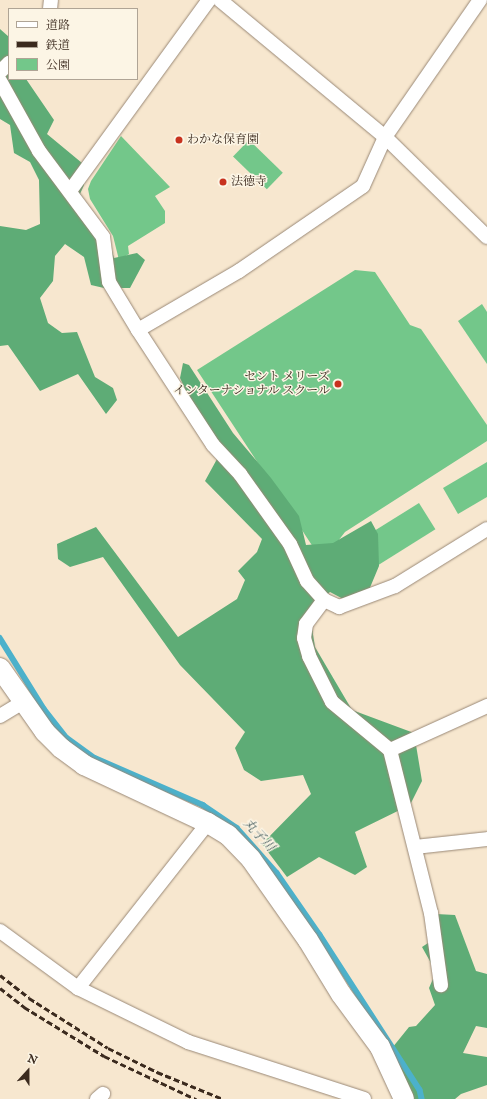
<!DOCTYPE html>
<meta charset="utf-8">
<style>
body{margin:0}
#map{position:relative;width:487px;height:1099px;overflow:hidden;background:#f7e7cf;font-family:"IM FELL English","Noto Serif JP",serif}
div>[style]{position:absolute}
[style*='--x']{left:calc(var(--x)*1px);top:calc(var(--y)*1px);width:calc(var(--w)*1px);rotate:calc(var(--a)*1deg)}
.green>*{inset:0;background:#73c78a;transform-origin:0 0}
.forest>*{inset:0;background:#5eac76}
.stream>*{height:5.5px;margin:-2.75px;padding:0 2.75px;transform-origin:2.75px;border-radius:2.75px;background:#4cb1cb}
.roads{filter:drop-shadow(0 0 1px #998876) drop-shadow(0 0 1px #998876)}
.street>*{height:14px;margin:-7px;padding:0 7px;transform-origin:7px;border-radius:7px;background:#fff}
.secondary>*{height:20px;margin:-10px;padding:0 10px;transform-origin:10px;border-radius:10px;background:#fff}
.rail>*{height:3px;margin-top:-1.5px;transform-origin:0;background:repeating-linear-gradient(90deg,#3b2a1e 0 6px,transparent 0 9px)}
.dots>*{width:11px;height:11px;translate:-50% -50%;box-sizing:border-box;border:2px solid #fcf5e5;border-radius:50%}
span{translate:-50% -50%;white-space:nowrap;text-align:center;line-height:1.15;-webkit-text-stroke:3px #fcf5e5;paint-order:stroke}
.poi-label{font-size:12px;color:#3b2a1e}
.left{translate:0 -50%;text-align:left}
.right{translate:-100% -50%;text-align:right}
.water-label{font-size:13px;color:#41595b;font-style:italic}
.legend{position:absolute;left:8px;top:8px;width:130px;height:72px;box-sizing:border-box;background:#fcf5e5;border:1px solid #afa495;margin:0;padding:5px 7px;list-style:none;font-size:12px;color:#3b2a1e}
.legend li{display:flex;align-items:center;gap:8px;height:20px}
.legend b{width:20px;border:1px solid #afa495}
.north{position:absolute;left:8px;top:1051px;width:40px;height:40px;-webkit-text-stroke:3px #fcf5e5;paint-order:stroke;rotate:21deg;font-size:11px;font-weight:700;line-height:16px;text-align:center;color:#3b2a1e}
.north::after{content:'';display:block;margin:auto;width:14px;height:18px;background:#3b2a1e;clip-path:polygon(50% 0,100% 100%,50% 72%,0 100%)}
</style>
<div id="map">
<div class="green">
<div style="clip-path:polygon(121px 136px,170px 187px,155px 196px,165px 211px,165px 223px,128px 246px,129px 254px,119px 260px,113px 236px,90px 199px,88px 189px,91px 181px)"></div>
<div style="left:249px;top:140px;width:47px;height:23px;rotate:44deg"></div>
<div style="clip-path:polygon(355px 270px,375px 272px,410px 325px,421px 329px,487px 425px,487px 441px,345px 532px,328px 554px,317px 553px,197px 370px)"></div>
<div style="clip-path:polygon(482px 304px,487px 312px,487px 364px,458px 321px)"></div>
<div style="clip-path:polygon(487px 462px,487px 497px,458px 514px,443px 488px)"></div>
<div style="left:419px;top:503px;width:31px;height:79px;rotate:58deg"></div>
</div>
<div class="forest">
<div style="clip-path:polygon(0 29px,9px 37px,9px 79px,26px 79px,54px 120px,47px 134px,82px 163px,84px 185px,80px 194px,108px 237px,114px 258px,137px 253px,145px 260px,130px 288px,104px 288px,91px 285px,84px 257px,65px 244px,55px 256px,53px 281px,40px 298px,48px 323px,62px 333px,77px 332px,95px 377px,113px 388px,117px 400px,106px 414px,78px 374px,40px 391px,8px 345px,0 346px,0 226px,26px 230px,40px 224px,39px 180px,30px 162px,14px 153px,10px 125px,0 119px)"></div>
<div style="clip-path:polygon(183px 363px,189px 365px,233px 433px,271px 478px,299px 516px,306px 545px,333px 543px,371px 521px,378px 534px,379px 566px,369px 590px,345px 600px,330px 592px,309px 609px,315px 647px,352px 710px,414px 733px,422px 781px,410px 805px,355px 832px,367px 867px,355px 875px,319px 857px,287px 877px,262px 844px,311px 794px,303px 775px,261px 781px,244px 770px,235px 748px,245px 732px,180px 665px,103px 557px,70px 567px,58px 559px,57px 544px,96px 527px,178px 637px,237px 599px,245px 580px,238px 571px,257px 552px,262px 539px,205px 481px,223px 448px,187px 393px,180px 378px)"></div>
<div style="clip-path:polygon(436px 914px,455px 915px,476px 971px,487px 974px,487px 1028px,476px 1026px,463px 1053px,487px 1057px,487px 1085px,461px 1094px,455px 1099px,408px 1099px,388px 1053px,409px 1027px,416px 1026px,435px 1005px,429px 988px,436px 972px,422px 947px,437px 937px)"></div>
</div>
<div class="stream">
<div style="--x:0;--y:638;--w:84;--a:58.2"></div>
<div style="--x:44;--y:709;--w:37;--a:52"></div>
<div style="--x:67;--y:738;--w:34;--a:36"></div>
<div style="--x:95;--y:758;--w:118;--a:23.5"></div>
<div style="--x:203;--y:805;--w:41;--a:34.1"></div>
<div style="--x:237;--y:828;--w:60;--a:48.4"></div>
<div style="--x:277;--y:873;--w:75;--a:55.3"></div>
<div style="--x:320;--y:935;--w:184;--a:57.2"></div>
<div style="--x:420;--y:1090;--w:9;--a:77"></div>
</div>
<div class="roads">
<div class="street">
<div style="--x:220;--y:0;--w:214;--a:39.7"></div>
<div style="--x:385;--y:137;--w:143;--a:44.4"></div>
<div style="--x:50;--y:9;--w:9;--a:-84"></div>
<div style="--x:0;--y:72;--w:13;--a:-45"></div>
<div style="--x:0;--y:81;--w:80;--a:60.9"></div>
<div style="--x:39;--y:151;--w:107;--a:53.3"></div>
<div style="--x:103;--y:237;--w:45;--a:82.4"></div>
<div style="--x:109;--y:282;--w:56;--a:58.9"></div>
<div style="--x:138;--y:330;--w:137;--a:56.9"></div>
<div style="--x:213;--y:445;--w:40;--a:47"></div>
<div style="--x:240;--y:474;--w:86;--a:54.5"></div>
<div style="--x:290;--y:544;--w:41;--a:65.3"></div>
<div style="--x:307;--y:581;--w:25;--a:48"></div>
<div style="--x:324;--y:600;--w:30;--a:127"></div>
<div style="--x:306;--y:624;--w:14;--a:98"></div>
<div style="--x:304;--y:638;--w:19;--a:74"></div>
<div style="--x:309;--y:656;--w:51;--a:63.4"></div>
<div style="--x:332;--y:702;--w:75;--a:39.6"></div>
<div style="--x:390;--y:750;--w:168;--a:75.9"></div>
<div style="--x:431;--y:913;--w:73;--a:82.1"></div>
<div style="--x:70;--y:191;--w:236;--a:-54"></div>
<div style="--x:138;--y:330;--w:117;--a:-30.3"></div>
<div style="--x:239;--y:271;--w:150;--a:-34.4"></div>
<div style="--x:363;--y:186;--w:54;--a:-65.8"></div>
<div style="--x:385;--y:137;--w:167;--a:-55.3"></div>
<div style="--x:324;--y:600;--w:17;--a:25"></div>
<div style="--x:339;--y:607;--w:60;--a:-20.6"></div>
<div style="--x:395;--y:586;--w:108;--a:-31.8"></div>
<div style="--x:0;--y:716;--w:27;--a:-31"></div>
<div style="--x:390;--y:750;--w:107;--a:-24.4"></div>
<div style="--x:415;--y:847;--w:72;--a:-6.3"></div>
<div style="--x:0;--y:931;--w:97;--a:36.2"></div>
<div style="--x:78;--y:988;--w:123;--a:26.1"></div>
<div style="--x:188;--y:1042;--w:185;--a:17.9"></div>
<div style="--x:78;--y:988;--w:210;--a:-51.8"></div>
<div style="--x:97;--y:1099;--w:8;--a:-40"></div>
</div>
<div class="secondary">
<div style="--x:0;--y:668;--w:78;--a:54.9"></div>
<div style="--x:45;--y:732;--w:23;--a:45"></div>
<div style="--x:61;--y:748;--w:29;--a:36"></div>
<div style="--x:84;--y:765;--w:137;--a:25.1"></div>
<div style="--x:208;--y:823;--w:23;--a:31"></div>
<div style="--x:228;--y:835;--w:33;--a:46"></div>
<div style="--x:251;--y:859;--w:99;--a:54.9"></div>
<div style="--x:308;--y:940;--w:63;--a:58.6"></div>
<div style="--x:341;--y:994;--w:66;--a:53.7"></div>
<div style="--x:380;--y:1047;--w:57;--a:65.2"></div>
</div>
</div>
<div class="rail">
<div style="--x:0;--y:975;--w:37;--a:38"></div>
<div style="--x:29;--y:998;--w:93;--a:32.3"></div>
<div style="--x:108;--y:1048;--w:55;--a:26.1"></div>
<div style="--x:157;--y:1072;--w:71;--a:22.2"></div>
<div style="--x:0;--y:988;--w:31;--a:38"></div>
<div style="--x:24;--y:1007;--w:94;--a:31.5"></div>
<div style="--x:104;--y:1056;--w:102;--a:25.1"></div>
</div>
<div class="dots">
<div style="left:179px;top:140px;background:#c8321e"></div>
<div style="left:223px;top:182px;background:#c8321e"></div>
<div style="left:338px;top:384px;background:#c8321e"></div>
</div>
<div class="poi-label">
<span class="left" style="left:187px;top:140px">わかな保育園</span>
<span class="left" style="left:231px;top:182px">法徳寺</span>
<span class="right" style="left:330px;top:384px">セント メリーズ<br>インターナショナル スクール</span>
</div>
<div class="water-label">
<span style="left:258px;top:836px;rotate:47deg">丸子川</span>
</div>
<ul class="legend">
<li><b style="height:5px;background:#fff"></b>道路</li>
<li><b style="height:5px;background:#3b2a1e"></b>鉄道</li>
<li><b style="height:11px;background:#73c78a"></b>公園</li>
</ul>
<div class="north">N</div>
</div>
